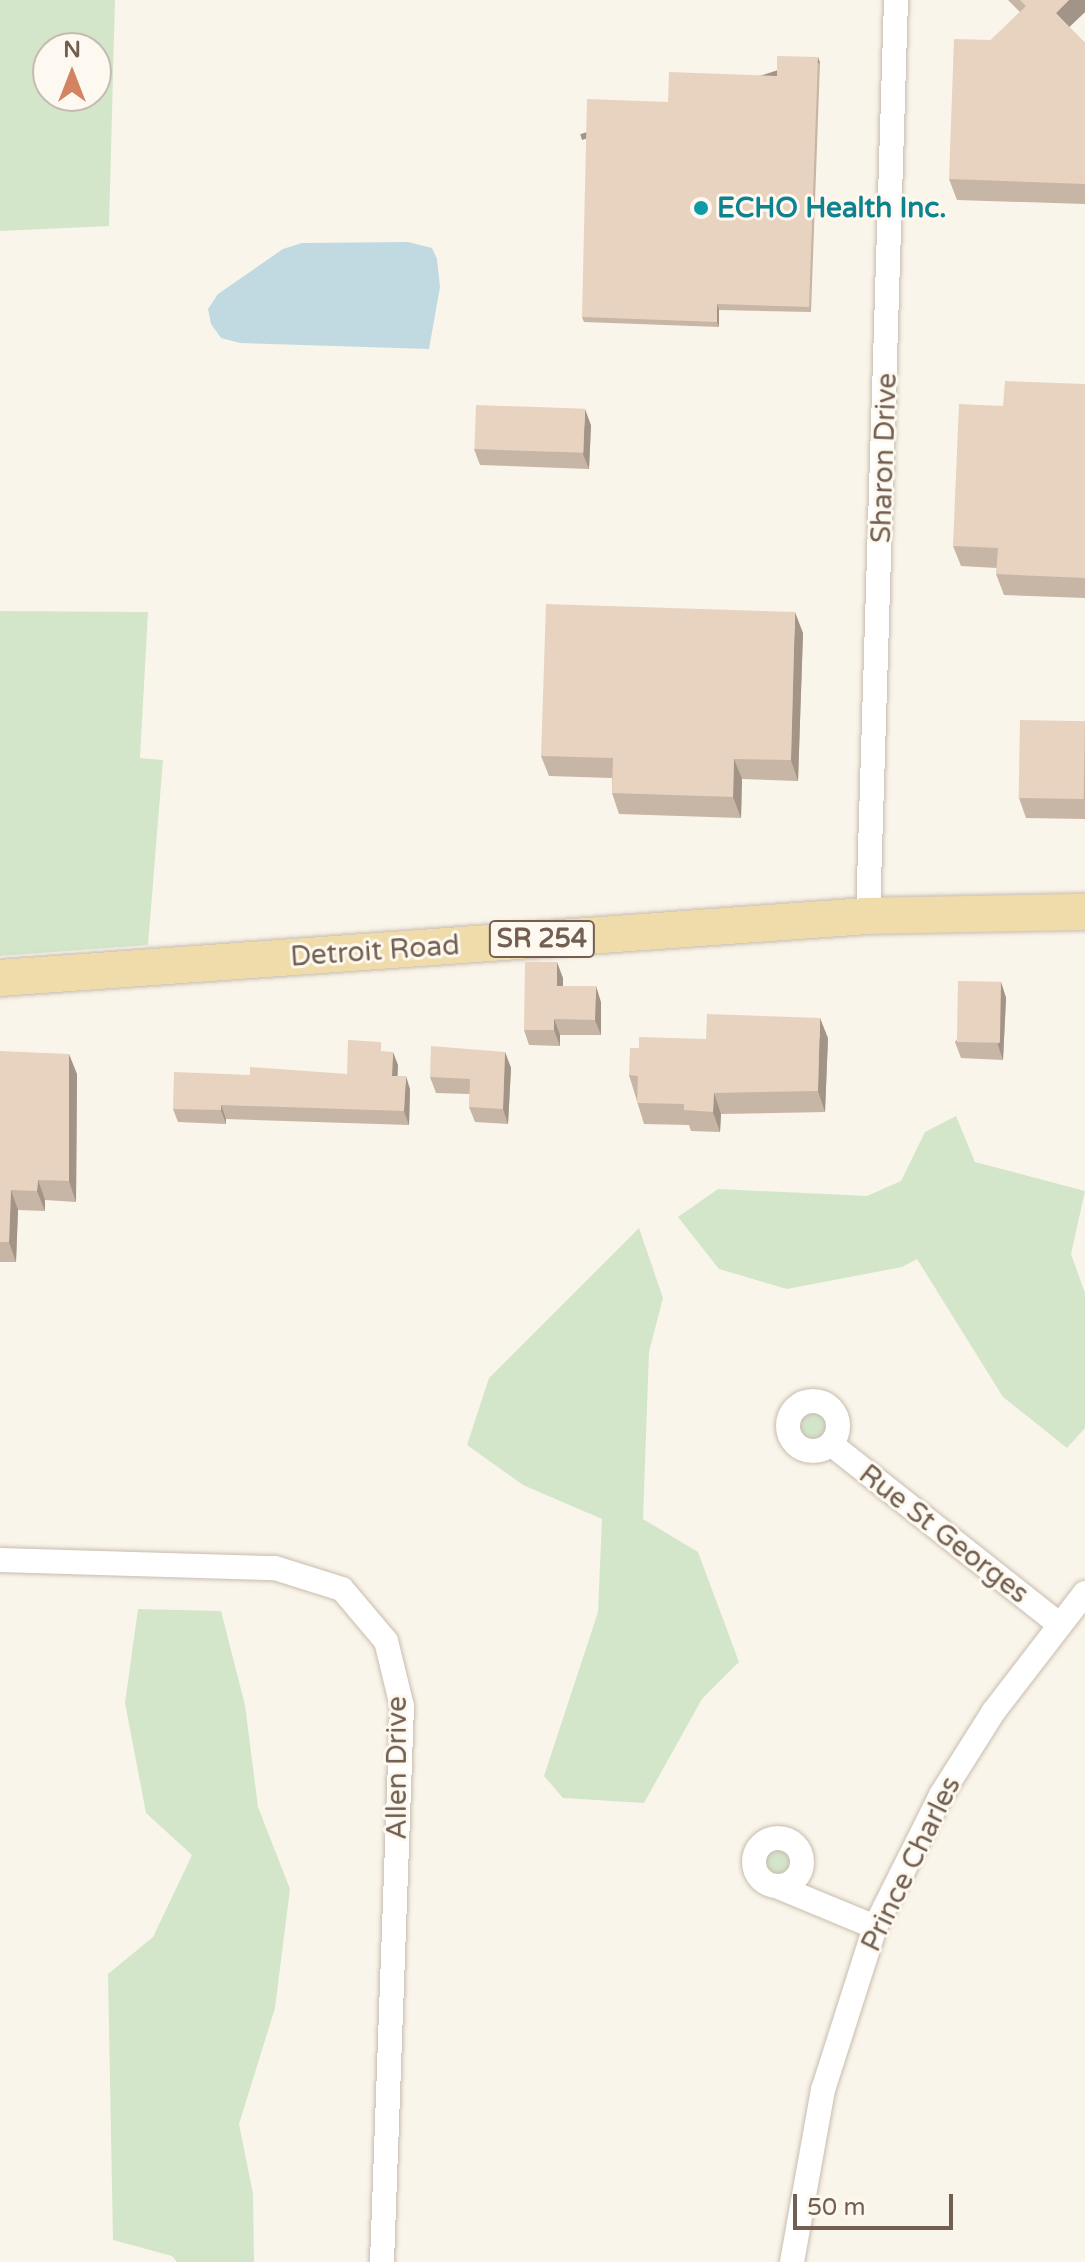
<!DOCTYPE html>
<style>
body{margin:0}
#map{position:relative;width:1085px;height:2262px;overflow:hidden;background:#faf5ea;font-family:"Varela Round",sans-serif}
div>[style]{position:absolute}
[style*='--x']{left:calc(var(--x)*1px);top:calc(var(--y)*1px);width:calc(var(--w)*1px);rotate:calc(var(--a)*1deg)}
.green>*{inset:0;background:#d3e6ca}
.round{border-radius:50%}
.water>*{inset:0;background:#c1dae2}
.roads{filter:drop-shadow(0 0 2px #c8bcaf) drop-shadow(0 0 2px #c8bcaf)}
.minor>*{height:24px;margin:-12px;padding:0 12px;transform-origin:12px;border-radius:12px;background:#fff}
.minor>.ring{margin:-12px;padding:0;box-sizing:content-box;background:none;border:24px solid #fff;border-radius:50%}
.primary>*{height:36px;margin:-18px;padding:0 18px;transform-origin:18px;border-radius:18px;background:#f0dcab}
.wall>*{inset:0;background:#c7b5a5}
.shaded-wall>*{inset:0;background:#a29486;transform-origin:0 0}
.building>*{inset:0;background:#e7d3c0;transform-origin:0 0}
.dots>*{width:22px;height:22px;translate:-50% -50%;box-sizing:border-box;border:4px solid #fdf9f0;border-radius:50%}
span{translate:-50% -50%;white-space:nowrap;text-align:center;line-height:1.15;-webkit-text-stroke:6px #fdf9f0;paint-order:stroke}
.shield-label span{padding:2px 6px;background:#fdf9f0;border:2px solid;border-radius:6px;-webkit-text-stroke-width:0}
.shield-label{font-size:26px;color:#725f51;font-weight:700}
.culture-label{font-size:28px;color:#0d838f;font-weight:700}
.left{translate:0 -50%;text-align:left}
.street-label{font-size:28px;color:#725f51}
.north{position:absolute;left:32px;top:32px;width:80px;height:80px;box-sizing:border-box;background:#fdf9f0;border:2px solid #c5bbb0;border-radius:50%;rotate:0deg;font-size:22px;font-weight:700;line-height:32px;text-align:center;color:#725f51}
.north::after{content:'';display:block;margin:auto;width:28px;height:36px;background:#d48360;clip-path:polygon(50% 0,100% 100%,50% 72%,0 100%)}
.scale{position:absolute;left:793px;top:2194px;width:160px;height:36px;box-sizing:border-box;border:4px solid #725f51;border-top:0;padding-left:10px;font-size:24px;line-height:28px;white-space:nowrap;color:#725f51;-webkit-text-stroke:6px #fdf9f0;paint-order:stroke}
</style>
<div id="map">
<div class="green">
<div style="clip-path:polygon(evenodd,0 0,115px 0,109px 226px,0 231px,0 0,48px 48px,96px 48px,96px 96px,48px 96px,48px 48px)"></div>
<div style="clip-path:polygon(0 611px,148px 612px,140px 758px,163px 760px,148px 945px,0 956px)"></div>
<div style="clip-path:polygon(956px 1116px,975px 1162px,1085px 1191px,1071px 1254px,1085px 1293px,1085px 1428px,1067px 1448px,1003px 1397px,917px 1259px,902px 1267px,787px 1289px,719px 1269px,678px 1217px,718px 1189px,867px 1196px,901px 1181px,925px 1132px)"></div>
<div style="clip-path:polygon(639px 1228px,663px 1298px,649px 1352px,643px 1519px,698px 1552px,739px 1662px,702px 1699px,644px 1803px,563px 1798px,544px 1776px,598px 1612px,602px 1519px,523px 1485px,467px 1445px,489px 1378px)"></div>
<div class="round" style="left:800px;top:1413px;width:26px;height:26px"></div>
<div style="clip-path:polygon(138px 1609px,221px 1611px,245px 1705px,258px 1807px,290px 1889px,275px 2008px,239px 2124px,253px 2194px,254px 2262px,177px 2262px,172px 2256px,113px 2240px,108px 1974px,153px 1937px,192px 1855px,146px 1813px,125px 1703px)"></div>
<div class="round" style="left:763px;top:1847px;width:28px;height:28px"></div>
</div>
<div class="water">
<div style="clip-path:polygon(408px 242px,432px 248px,437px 259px,440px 287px,429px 349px,240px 343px,221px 338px,211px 324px,208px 309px,218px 294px,283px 249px,302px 243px)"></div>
</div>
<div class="roads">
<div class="minor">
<div style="--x:868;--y:916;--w:916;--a:-88.25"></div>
<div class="ring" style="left:788px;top:1401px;width:26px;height:26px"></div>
<div style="--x:831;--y:1444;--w:289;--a:38.3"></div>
<div style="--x:0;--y:1560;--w:275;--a:1.7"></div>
<div style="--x:275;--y:1568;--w:70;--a:17.4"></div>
<div style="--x:342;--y:1589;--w:68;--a:49.8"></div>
<div style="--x:386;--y:1641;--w:67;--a:76.2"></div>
<div style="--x:402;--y:1706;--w:556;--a:92.06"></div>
<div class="ring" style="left:754px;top:1838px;width:24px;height:24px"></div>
<div style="--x:776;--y:1886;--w:107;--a:22.5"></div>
<div style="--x:792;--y:2262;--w:175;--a:-79.8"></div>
<div style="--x:823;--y:2090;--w:171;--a:-72.3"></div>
<div style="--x:875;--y:1927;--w:148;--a:-63.4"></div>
<div style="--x:941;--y:1795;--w:99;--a:-57.8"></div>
<div style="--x:994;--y:1711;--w:149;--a:-52.4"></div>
</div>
<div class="primary">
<div style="--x:0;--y:978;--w:870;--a:-4.09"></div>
<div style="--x:868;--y:916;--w:217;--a:-1.1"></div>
</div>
</div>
<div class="wall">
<div style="clip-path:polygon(1008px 0,1085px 0,1085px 12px,1069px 27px,1085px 43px,1085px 204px,957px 200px,949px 179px,991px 40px,1020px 12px)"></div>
<div style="clip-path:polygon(818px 57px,820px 63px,811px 312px,719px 310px,719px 327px,584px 322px,582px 317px,668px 102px,777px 76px)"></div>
<div style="clip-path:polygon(1085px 384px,1085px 598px,1004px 595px,996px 574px,997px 568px,961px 566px,953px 546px,1003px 406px)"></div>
<div style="clip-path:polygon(591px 425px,589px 469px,480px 465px,474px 449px)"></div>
<div style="clip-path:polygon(803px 633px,798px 781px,742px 779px,741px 818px,619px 814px,612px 793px,612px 778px,549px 776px,541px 756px)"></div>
<div style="clip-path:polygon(1085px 721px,1085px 819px,1026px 818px,1019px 798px)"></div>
<div style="clip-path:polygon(563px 978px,563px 986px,601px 1002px,601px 1035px,560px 1035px,560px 1046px,529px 1045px,524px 1030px)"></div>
<div style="clip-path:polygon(1001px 982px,1006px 998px,1003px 1060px,961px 1058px,955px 1042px)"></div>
<div style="clip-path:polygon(828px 1038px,825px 1112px,721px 1114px,720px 1132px,691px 1131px,689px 1125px,644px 1124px,629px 1075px,639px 1048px,706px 1039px)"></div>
<div style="clip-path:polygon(0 1051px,77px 1074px,76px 1202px,45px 1200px,45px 1211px,18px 1210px,16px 1262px,0 1262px)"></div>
<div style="clip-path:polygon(385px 1052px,398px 1065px,397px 1076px,410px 1089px,409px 1125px,226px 1119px,226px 1124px,178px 1122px,173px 1109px,250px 1075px,347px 1074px)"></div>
<div style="clip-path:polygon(505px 1052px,511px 1068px,508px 1124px,475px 1122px,469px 1107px,470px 1094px,436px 1093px,430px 1077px)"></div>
</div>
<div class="shaded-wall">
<div style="clip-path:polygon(1069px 0,1085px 0,1085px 12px,1063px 33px,1056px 13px)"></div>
<div style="left:818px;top:57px;width:6px;height:250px;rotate:72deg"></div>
<div style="clip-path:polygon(717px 304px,719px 310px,719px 327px,717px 322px)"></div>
<div style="clip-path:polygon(585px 409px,591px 425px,589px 469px,583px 454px)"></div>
<div style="clip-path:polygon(795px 612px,803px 633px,798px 781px,791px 760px)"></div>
<div style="clip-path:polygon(734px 759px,742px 779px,741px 818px,733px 797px)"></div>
<div style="clip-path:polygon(557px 962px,563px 978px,563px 1001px,557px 986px)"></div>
<div style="clip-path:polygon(1001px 982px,1006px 998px,1003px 1060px,998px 1045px)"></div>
<div style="clip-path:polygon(596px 986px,601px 1002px,601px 1035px,595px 1020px)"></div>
<div style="clip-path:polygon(820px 1018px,828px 1038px,825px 1112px,818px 1091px)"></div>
<div style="clip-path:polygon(554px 1019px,560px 1035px,560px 1046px,554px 1030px)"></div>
<div style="clip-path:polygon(393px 1052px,398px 1065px,397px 1089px,392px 1076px)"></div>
<div style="clip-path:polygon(505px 1052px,511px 1068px,508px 1124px,503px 1109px)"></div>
<div style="clip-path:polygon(69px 1054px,77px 1074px,76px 1202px,69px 1181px)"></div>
<div style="clip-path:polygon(406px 1076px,410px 1089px,409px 1125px,404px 1111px)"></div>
<div style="clip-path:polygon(714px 1093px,721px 1114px,720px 1132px,713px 1112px)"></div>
<div style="clip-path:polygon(221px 1105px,226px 1119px,226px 1124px,221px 1110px)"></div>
<div style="clip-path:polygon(38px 1180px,45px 1200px,45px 1211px,37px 1191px)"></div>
<div style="clip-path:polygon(11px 1190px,18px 1210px,16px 1262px,9px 1242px)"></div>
</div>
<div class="building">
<div style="clip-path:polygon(1020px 0,1069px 0,1056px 13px,1085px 43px,1085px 184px,949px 179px,954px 39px,991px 40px,1026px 6px)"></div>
<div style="clip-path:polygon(777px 56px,818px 57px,809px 307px,717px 304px,717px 322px,582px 317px,587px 99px,668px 102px,669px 72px,777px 76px)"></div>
<div style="clip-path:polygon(1005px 381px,1085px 384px,1085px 578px,996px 574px,998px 548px,953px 546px,959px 404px,1003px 406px)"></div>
<div style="left:476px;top:405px;width:109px;height:44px;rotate:2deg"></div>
<div style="clip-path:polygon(546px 604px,795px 612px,791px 760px,734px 759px,733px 797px,612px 793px,613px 758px,541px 756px)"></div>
<div style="left:1020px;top:720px;width:65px;height:78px;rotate:1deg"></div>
<div style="clip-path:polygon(525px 962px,557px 962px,557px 986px,596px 986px,595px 1020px,554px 1019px,554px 1030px,524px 1030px)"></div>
<div style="left:958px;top:981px;width:43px;height:61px;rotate:1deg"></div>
<div style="clip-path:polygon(707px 1014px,820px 1018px,818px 1091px,714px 1093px,713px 1112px,684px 1110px,684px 1104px,637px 1103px,638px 1076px,629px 1075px,630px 1048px,639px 1048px,639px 1037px,706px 1039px)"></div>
<div style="clip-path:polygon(348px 1040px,381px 1042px,381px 1051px,393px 1052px,392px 1076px,406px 1076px,404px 1111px,221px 1105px,221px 1110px,173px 1109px,174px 1072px,250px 1075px,250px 1067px,347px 1074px)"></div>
<div style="clip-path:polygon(431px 1046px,505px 1052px,503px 1109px,469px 1107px,470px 1079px,430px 1077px)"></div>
<div style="clip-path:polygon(0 1051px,69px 1054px,69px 1181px,38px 1180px,37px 1191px,11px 1190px,9px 1242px,0 1242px)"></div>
</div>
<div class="dots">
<div style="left:701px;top:208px;background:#0f9aa8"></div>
</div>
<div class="shield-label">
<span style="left:542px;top:939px">SR 254</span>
</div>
<div class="culture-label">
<span class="left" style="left:717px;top:208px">ECHO Health Inc.</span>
</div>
<div class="street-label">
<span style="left:884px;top:458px;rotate:-88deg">Sharon Drive</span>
<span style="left:375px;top:951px;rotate:-4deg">Detroit Road</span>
<span style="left:944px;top:1534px;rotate:38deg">Rue St Georges</span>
<span style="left:397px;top:1768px;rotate:-90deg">Allen Drive</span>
<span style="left:911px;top:1864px;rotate:-64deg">Prince Charles</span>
</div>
<div class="north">N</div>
<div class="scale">50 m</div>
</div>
